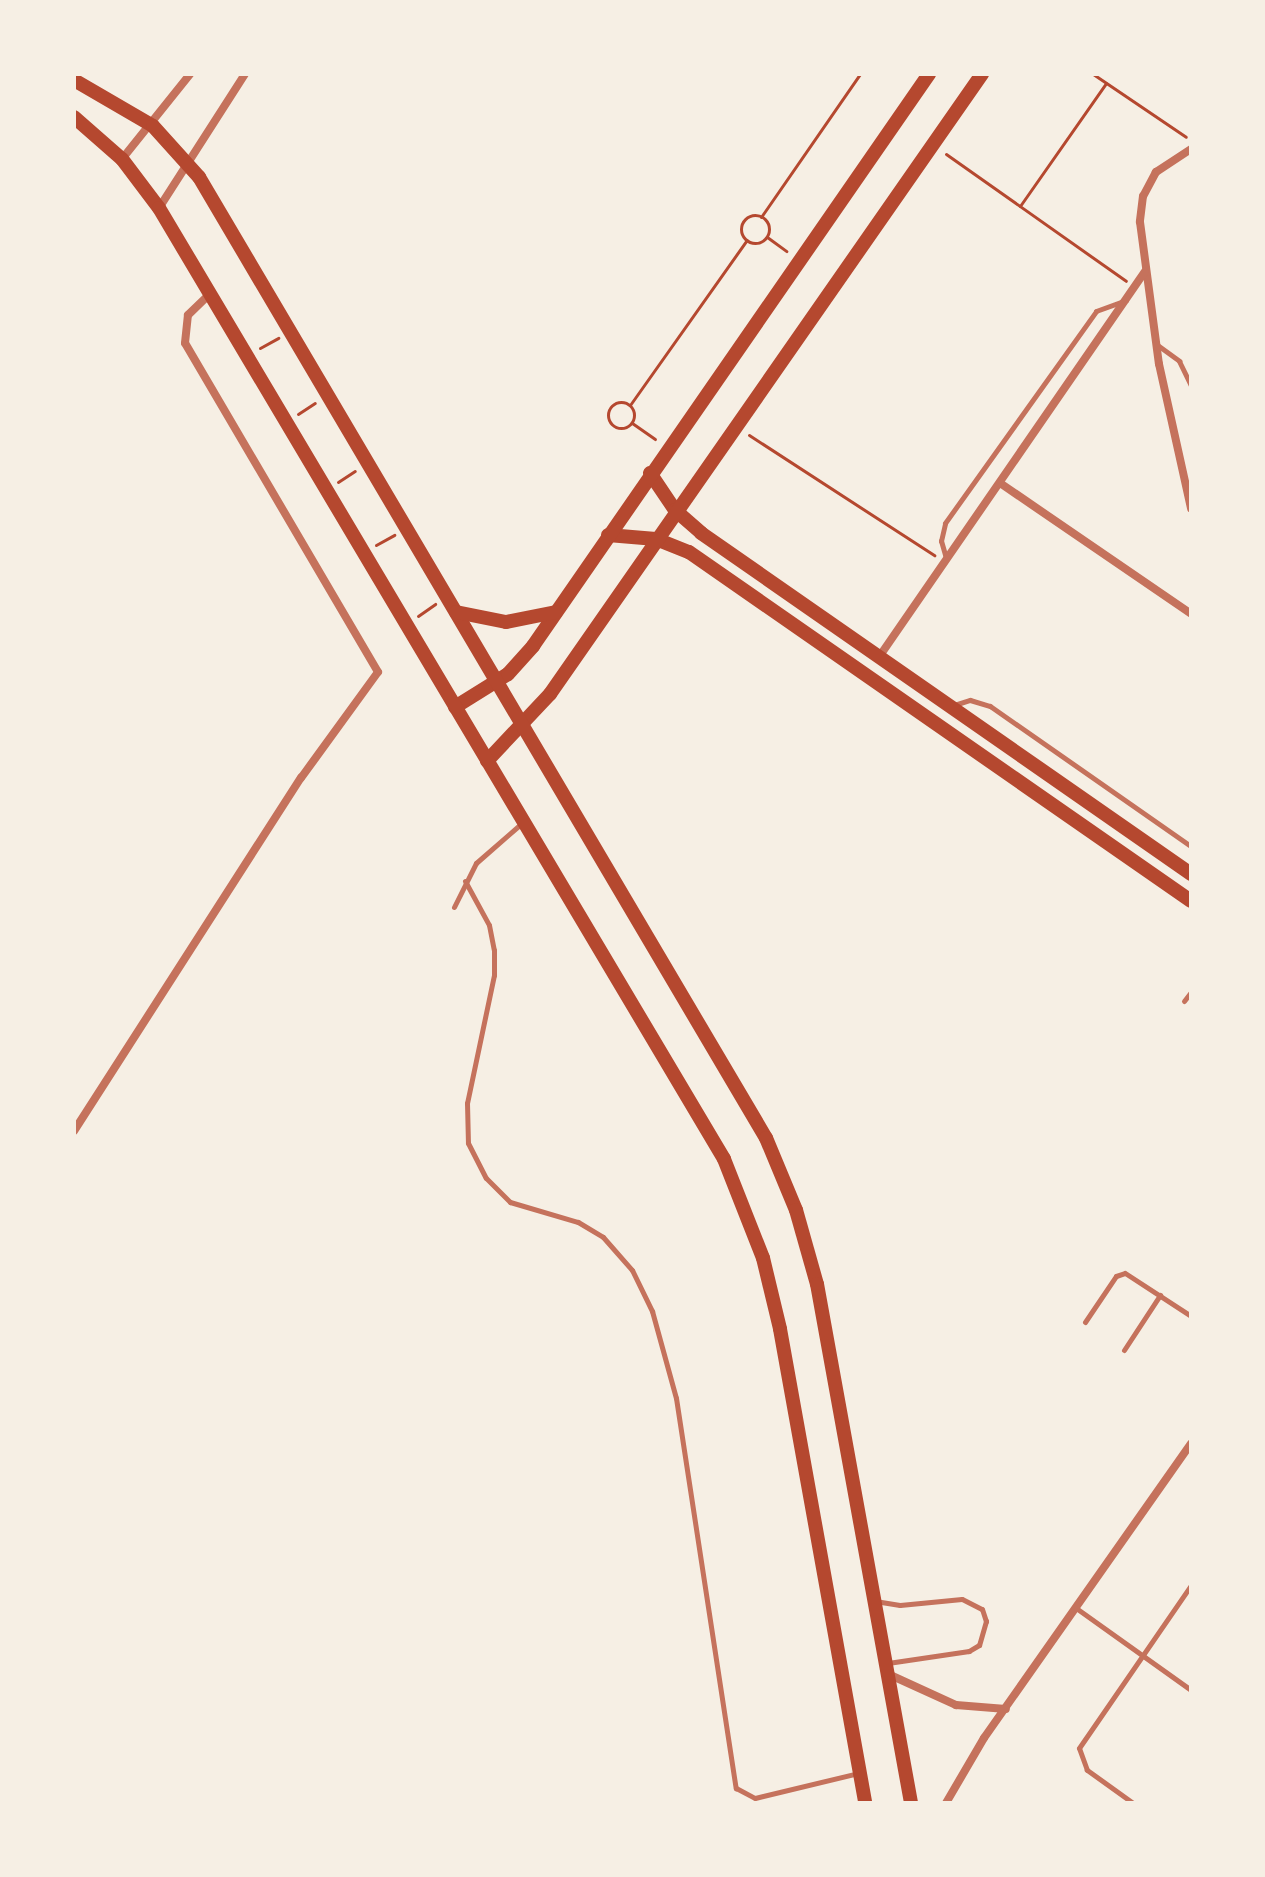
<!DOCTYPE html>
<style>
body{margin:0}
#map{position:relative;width:1265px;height:1877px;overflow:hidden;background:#f6efe4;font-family:"Archivo Narrow",sans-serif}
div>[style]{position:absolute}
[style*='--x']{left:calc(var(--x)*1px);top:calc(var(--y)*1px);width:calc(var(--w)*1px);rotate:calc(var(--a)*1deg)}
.path>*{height:3px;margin:-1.5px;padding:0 1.5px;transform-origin:1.5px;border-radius:1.5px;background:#b5482f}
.path>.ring{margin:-1.5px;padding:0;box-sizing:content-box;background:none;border:3px solid #b5482f;border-radius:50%}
.service>*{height:5px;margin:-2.5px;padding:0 2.5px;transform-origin:2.5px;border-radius:2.5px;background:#c5725c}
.minor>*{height:8px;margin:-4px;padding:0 4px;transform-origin:4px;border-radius:4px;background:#c5725c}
.secondary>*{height:14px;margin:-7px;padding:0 7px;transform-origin:7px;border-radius:7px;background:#b5482f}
.primary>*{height:14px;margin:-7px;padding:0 7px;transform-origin:7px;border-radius:7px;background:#b5482f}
span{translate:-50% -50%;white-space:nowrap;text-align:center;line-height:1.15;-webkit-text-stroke:6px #f6efe4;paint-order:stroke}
.frame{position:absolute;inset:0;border:76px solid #f6efe4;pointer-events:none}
</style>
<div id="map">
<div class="path">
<div style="--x:1093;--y:74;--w:112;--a:34.1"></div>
<div style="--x:946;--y:154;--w:220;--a:35.2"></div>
<div style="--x:1020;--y:206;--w:150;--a:-55"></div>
<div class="ring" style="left:741px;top:215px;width:25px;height:25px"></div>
<div style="--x:761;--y:217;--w:174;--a:-55.3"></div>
<div style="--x:767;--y:237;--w:24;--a:36"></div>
<div style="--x:260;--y:348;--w:21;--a:-29"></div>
<div class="ring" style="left:608px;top:402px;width:23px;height:23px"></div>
<div style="--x:630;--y:405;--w:202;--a:-54.7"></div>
<div style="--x:298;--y:414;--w:20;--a:-33"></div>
<div style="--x:632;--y:423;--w:28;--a:35"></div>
<div style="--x:749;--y:435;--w:221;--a:33"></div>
<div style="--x:338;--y:482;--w:20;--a:-33"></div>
<div style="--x:376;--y:545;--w:21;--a:-29"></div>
<div style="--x:418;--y:616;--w:21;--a:-35"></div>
</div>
<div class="service">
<div style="--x:1156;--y:344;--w:29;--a:36"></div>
<div style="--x:1179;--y:361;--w:28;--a:64"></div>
<div style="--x:946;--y:558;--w:18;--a:-106"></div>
<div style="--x:941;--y:541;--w:18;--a:-77"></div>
<div style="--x:945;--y:523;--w:260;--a:-54.5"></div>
<div style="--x:1096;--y:311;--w:32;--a:-20"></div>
<div style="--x:951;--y:706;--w:20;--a:-18"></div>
<div style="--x:970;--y:700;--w:21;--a:17"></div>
<div style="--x:990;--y:706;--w:245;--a:34.9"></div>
<div style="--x:465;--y:881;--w:50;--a:61.4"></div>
<div style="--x:489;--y:925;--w:25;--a:79"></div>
<div style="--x:494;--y:950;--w:25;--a:90"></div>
<div style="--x:494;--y:975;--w:131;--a:101.9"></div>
<div style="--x:467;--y:1103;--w:40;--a:88.6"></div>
<div style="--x:468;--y:1143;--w:39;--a:63"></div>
<div style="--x:486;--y:1178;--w:34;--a:45"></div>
<div style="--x:510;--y:1202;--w:71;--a:16.4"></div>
<div style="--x:578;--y:1222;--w:29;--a:31"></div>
<div style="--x:603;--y:1237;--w:44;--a:48.7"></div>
<div style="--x:632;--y:1270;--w:46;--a:64"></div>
<div style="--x:652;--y:1311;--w:90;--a:74.6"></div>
<div style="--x:676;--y:1398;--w:395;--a:81.3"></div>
<div style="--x:736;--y:1788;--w:21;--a:28"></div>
<div style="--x:755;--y:1798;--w:106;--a:-13.6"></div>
<div style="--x:454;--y:907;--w:49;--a:-63.4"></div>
<div style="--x:476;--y:863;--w:62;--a:-41.1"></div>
<div style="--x:1184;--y:1001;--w:11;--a:-52"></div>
<div style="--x:1085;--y:1322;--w:55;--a:-56"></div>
<div style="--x:1116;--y:1276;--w:9;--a:-18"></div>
<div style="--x:1125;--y:1273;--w:79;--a:33.1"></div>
<div style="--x:1124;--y:1350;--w:66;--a:-56.8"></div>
<div style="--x:875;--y:1601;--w:25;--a:9"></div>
<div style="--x:900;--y:1605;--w:62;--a:-5.5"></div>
<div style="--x:962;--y:1599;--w:22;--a:27"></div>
<div style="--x:982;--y:1609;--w:13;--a:72"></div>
<div style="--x:986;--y:1621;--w:25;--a:106"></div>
<div style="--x:979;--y:1645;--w:12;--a:149"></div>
<div style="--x:969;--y:1651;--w:82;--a:171.6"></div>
<div style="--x:1076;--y:1608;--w:141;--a:35.5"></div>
<div style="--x:1133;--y:1803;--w:57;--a:-144.3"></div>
<div style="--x:1087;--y:1770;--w:23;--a:-110"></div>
<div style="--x:1079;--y:1748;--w:198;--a:-55.5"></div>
</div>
<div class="minor">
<div style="--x:1191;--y:149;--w:42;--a:146.7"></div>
<div style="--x:1156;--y:172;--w:27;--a:118"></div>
<div style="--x:1143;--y:196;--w:26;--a:97"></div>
<div style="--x:1140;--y:222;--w:143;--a:82.4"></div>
<div style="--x:1159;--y:364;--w:148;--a:77.5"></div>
<div style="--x:122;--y:159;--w:109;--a:-51.3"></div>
<div style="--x:159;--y:208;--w:159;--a:-57.3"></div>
<div style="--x:1000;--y:483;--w:232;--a:34.4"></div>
<div style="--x:879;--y:657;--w:468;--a:-55.4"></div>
<div style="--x:74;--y:1131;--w:420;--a:-57.3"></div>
<div style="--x:301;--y:778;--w:131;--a:-54"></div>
<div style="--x:378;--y:672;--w:381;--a:-120.4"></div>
<div style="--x:185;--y:343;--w:28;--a:-84"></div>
<div style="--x:188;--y:315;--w:30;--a:-44"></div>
<div style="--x:888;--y:1674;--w:75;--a:24.5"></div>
<div style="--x:956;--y:1705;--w:50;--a:4.6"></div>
<div style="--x:946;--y:1803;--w:75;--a:-59.7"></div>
<div style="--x:984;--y:1738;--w:360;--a:-54.9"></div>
</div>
<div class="secondary">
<div style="--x:650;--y:473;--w:45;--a:56"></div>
<div style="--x:675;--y:510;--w:35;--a:41"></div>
<div style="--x:701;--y:533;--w:597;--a:34.83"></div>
<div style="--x:608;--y:535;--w:48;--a:4.8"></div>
<div style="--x:656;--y:539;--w:35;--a:22"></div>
<div style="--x:689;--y:552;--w:611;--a:34.81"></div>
<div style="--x:455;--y:707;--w:62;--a:-31.9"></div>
<div style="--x:508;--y:674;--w:38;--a:-48"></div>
<div style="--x:533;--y:646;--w:696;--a:-55.3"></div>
<div style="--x:487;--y:761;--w:92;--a:-46.8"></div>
<div style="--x:550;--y:694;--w:756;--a:-55.13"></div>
</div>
<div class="primary">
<div style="--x:74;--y:80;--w:91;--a:30.2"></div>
<div style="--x:153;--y:126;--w:69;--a:48"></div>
<div style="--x:199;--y:177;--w:1116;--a:59.46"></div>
<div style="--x:766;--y:1138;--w:78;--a:67.4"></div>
<div style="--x:796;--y:1210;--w:77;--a:74.2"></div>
<div style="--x:817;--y:1284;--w:527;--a:79.73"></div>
<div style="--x:74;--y:117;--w:64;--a:41.2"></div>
<div style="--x:122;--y:159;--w:61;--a:52.9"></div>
<div style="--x:159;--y:208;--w:1106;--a:59.28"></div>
<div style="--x:724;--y:1159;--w:106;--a:68.5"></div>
<div style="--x:763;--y:1258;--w:73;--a:76.5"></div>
<div style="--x:780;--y:1329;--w:482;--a:79.8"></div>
<div style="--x:456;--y:612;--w:51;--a:11.3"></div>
<div style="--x:506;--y:622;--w:51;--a:-11.3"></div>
</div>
<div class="frame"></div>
</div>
